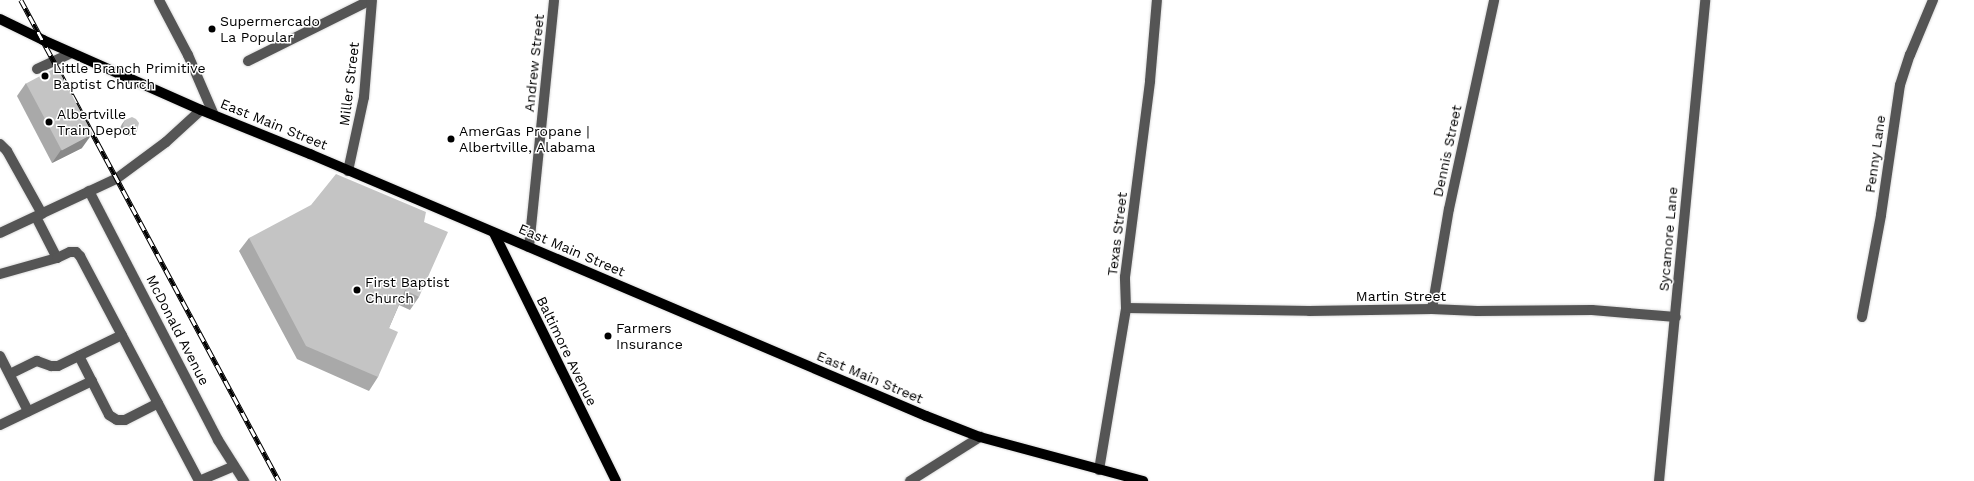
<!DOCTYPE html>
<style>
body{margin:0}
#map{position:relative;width:1974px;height:481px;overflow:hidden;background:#fff;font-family:"Work Sans",sans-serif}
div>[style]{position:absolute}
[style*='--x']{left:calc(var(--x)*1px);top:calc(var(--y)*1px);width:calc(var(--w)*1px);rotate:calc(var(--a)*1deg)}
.roads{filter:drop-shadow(0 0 1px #dbdbdb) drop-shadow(0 0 1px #dbdbdb)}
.minor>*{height:10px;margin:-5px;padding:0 5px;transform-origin:5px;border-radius:5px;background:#555}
.major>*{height:10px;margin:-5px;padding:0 5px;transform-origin:5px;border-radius:5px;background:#000}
.rail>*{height:4.5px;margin-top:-2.25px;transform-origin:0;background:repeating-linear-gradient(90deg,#fff 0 9px,#000 0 18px);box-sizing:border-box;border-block:1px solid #000}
.wall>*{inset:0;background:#a9a9a9}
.shaded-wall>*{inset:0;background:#898989}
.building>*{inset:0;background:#c4c4c4;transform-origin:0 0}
.dots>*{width:11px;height:11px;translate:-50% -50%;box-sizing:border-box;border:2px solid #fff;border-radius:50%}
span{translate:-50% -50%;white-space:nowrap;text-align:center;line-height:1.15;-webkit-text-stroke:3px #fff;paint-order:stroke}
.poi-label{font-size:14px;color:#000}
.left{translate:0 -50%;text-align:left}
.street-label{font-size:14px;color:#000}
</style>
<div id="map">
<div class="roads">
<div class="minor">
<div style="--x:159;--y:0;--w:62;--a:62.2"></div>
<div style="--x:188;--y:55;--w:65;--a:66.6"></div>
<div style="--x:248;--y:61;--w:137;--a:-26.4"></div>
<div style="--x:37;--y:69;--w:38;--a:-25"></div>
<div style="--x:0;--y:144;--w:10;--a:45"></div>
<div style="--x:7;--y:151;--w:72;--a:60.9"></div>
<div style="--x:348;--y:171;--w:76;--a:-77.8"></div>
<div style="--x:364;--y:97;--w:97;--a:-85.3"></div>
<div style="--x:89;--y:191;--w:280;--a:62.6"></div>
<div style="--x:218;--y:440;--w:49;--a:57.6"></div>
<div style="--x:36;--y:217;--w:46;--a:62.9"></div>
<div style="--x:0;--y:233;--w:128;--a:-25"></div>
<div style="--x:116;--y:179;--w:62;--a:-36.5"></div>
<div style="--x:166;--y:142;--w:47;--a:-42.4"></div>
<div style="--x:529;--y:247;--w:248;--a:-84.2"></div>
<div style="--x:0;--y:274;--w:59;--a:-15.7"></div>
<div style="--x:57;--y:258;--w:14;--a:-25"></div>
<div style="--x:70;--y:252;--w:6;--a:0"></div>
<div style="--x:76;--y:252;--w:6;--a:45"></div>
<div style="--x:80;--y:256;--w:255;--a:62.1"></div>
<div style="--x:1126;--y:308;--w:183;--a:0.9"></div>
<div style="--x:1309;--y:311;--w:123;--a:-0.9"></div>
<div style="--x:1432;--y:309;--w:45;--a:2.5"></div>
<div style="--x:1477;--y:311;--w:115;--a:-0.5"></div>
<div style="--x:1592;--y:310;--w:84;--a:4.8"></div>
<div style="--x:1432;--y:309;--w:101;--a:-80.4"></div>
<div style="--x:1449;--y:209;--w:214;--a:-77.8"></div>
<div style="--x:1862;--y:317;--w:104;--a:-79.4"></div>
<div style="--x:1881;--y:215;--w:131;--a:-81.7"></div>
<div style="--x:1900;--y:85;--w:32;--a:-72"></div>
<div style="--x:1910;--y:55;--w:60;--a:-67.3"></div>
<div style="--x:0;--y:356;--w:62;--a:63"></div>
<div style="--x:79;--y:356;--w:66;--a:63"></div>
<div style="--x:109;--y:415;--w:9;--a:32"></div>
<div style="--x:117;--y:420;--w:8;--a:0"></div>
<div style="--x:125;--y:420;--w:37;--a:-27"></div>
<div style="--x:10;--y:374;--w:30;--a:-26"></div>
<div style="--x:37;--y:361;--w:15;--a:20"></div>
<div style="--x:51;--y:366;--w:7;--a:0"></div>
<div style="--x:58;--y:366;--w:71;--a:-25.8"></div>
<div style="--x:0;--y:425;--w:102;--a:-25.6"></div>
<div style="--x:1099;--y:470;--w:164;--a:-80.5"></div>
<div style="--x:1126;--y:308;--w:31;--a:-92"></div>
<div style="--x:1125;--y:277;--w:198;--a:-82.7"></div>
<div style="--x:1150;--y:81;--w:81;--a:-85.1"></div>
<div style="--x:199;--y:481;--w:38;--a:-23"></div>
<div style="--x:910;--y:481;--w:83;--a:-32.2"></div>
<div style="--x:1659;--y:481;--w:483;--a:-84.5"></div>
</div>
<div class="major">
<div style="--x:0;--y:19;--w:48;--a:26"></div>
<div style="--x:43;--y:40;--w:173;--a:23.9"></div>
<div style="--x:201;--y:110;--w:118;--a:22"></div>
<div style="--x:310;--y:154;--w:669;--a:23.04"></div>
<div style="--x:926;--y:416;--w:58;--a:21.3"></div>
<div style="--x:980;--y:437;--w:169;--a:15.1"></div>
<div style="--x:494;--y:233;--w:276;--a:63.8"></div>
</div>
</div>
<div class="rail">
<div style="--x:21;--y:0;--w:546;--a:61.79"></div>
</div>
<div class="wall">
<div style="clip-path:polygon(26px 83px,82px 148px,52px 163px,17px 96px)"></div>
<div style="clip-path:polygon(125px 120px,137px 131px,134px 134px,127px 136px,122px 133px,120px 128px,122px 124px)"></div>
<div style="clip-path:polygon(424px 222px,419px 297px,410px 310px,399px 305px,389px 328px,378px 377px,369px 391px,297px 359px,239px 251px,249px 238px)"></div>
</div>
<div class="shaded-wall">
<div style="clip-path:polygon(137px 131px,134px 134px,127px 136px,129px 133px)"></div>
<div style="clip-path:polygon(92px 134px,82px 148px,52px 163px,61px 150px)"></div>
</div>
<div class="building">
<div style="left:57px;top:67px;width:76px;height:35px;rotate:62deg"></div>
<div style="clip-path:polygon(132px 117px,136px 119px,139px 123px,137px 131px,129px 133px,125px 130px,123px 125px,125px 120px)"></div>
<div style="clip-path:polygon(336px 174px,426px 212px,424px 222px,448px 232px,419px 297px,405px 290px,389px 328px,398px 332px,378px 377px,306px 346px,249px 238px,311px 205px)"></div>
</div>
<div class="dots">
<div style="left:212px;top:29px;background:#000"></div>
<div style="left:45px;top:76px;background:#000"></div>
<div style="left:49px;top:122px;background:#000"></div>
<div style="left:451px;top:139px;background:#000"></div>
<div style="left:357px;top:290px;background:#000"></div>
<div style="left:608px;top:336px;background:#000"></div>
</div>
<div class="poi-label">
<span class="left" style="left:220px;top:29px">Supermercado<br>La Popular</span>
<span class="left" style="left:53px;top:76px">Little Branch Primitive<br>Baptist Church</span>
<span class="left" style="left:57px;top:122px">Albertville<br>Train Depot</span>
<span class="left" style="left:459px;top:139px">AmerGas Propane |<br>Albertville, Alabama</span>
<span class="left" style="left:365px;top:290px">First Baptist<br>Church</span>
<span class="left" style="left:616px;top:336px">Farmers<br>Insurance</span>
</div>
<div class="street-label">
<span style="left:534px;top:63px;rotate:-84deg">Andrew Street</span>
<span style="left:349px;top:84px;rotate:-83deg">Miller Street</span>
<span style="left:274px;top:124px;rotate:22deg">East Main Street</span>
<span style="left:1447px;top:151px;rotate:-78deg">Dennis Street</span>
<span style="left:1875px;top:154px;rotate:-82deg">Penny Lane</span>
<span style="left:1117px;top:234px;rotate:-83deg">Texas Street</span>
<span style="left:1668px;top:239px;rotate:-85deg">Sycamore Lane</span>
<span style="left:572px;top:250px;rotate:23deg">East Main Street</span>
<span style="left:1401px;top:296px">Martin Street</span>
<span style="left:178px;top:330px;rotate:63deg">McDonald Avenue</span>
<span style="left:567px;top:351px;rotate:64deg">Baltimore Avenue</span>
<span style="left:870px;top:377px;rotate:23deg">East Main Street</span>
</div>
</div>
